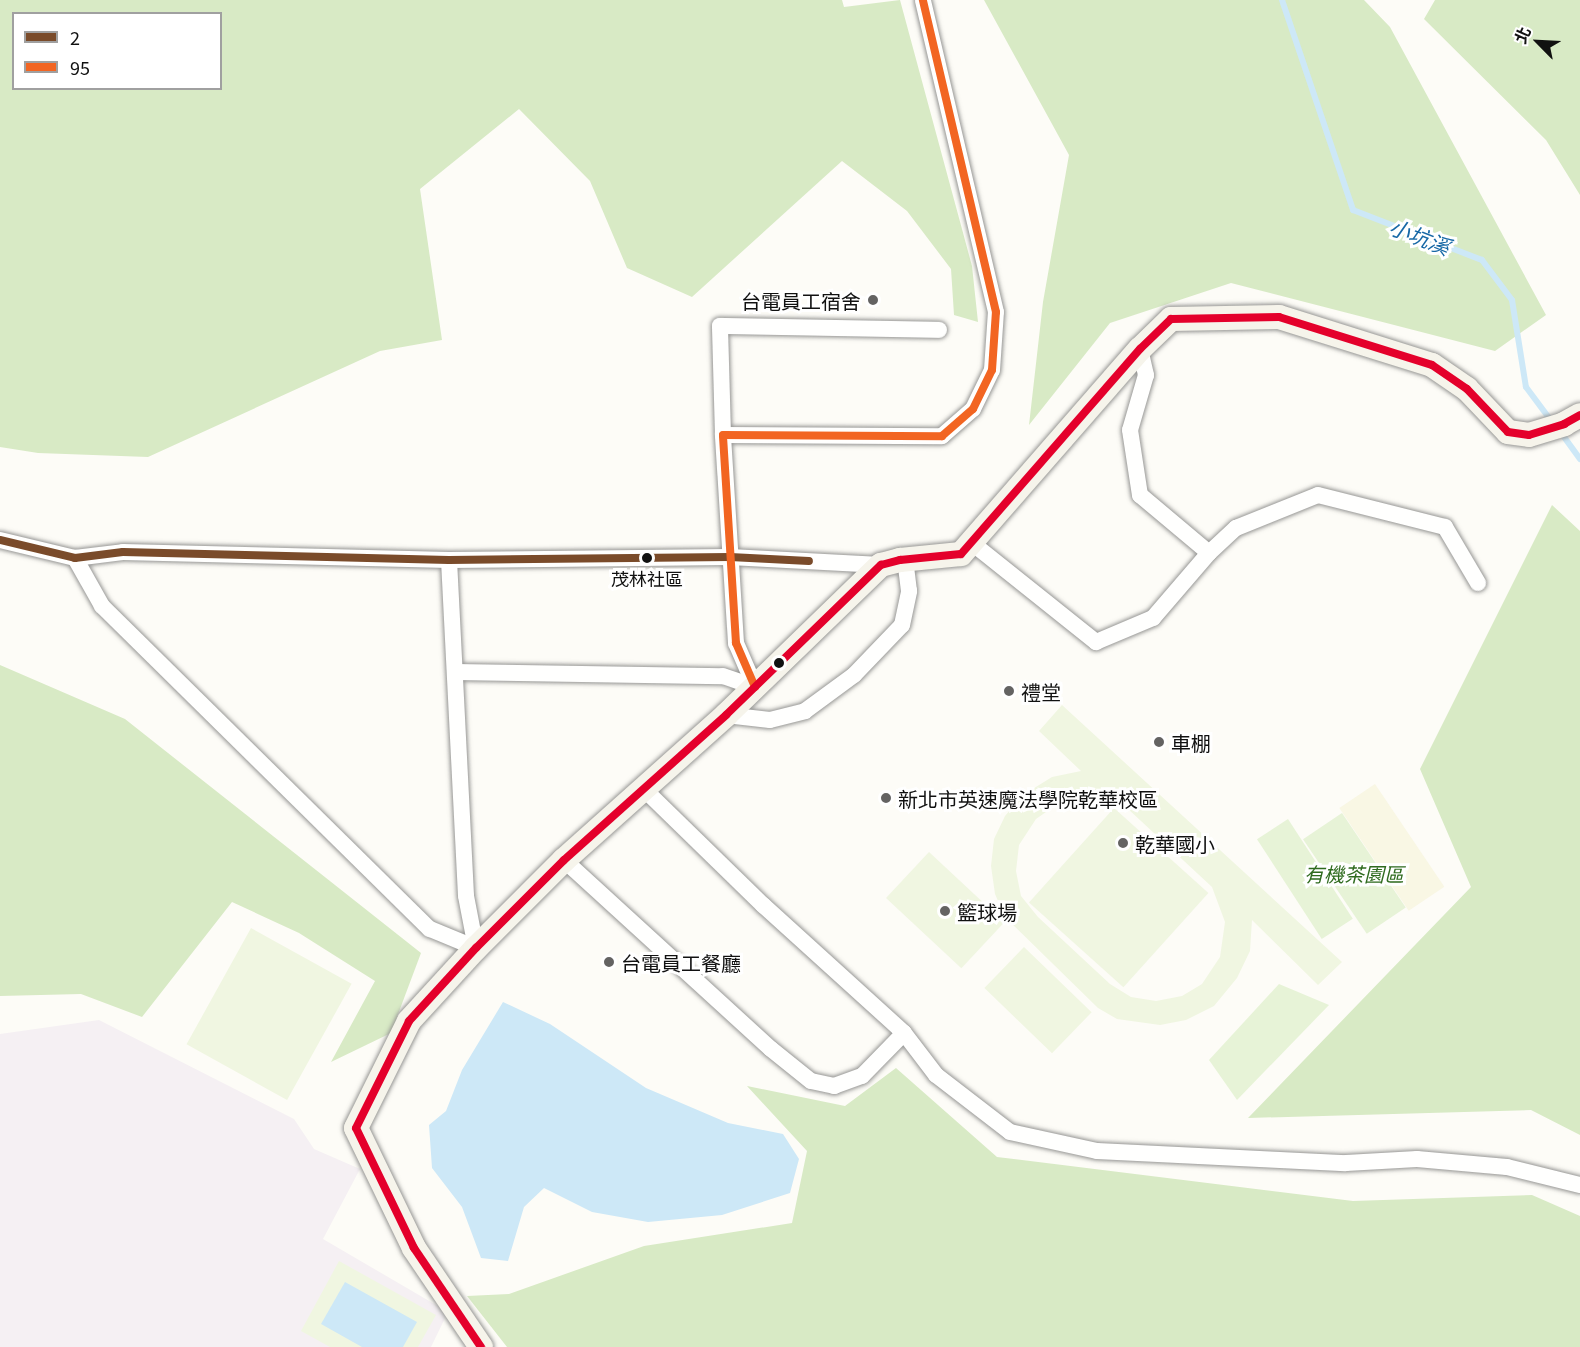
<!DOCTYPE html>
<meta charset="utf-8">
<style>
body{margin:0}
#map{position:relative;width:1580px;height:1347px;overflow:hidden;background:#fdfcf7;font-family:Georgia,"Noto Sans TC",serif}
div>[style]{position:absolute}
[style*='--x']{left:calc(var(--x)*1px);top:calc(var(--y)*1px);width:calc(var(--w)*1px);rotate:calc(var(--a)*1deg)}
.industrial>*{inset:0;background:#f5f0f3}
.farmland>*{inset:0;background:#f9f7e4;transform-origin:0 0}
.green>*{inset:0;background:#e7f3d7;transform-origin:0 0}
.forest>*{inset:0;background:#d8eac5}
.pitch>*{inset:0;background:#f0f6e1;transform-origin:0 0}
.water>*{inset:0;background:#cde8f7}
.stream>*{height:6px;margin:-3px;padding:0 3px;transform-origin:3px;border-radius:3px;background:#cde8f7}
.roads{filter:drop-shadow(0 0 2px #979795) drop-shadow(0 0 2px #979795)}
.street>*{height:16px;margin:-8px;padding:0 8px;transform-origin:8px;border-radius:8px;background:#fffffe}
.secondary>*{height:24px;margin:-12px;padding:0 12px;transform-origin:12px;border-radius:12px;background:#f6f4eb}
.bus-1>*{height:8px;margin:-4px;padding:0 4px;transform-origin:4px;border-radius:4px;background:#7a4b2a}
.bus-2>*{height:8px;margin:-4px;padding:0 4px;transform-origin:4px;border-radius:4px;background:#f26522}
.bus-3>*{height:8px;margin:-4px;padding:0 4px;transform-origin:4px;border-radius:4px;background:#e4002b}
.dots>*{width:16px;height:16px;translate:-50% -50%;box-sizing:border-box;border:3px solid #fff;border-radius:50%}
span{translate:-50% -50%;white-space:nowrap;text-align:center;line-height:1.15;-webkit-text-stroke:6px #fff;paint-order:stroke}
.bus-label{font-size:18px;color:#111}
.poi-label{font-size:20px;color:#111}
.right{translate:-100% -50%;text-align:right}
.left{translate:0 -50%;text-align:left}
.park-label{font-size:20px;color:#2f6b1f;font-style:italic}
.water-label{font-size:21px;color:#1768a6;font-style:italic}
.legend{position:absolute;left:12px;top:12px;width:210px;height:78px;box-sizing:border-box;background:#fff;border:2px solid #a0a0a0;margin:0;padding:8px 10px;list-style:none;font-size:18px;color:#111}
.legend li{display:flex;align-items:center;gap:12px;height:30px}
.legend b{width:30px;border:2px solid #a0a0a0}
.north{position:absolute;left:1508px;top:12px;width:60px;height:60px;-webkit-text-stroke:4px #fff;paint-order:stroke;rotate:294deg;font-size:16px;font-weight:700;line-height:24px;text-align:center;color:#111}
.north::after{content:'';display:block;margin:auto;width:21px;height:27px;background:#111;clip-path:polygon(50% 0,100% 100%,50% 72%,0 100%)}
</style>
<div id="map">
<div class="industrial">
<div style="clip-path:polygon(99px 1020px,294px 1119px,314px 1149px,360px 1169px,323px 1239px,448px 1312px,431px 1347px,0 1347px,0 1034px)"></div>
</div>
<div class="farmland">
<div style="left:1375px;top:784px;width:124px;height:43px;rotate:56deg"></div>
</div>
<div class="green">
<div style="left:1342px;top:813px;width:114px;height:47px;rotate:56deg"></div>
<div style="left:1288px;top:819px;width:119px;height:37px;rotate:57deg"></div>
<div style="clip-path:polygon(1279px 984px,1329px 1005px,1237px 1100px,1209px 1060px)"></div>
</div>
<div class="forest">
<div style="clip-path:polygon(evenodd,0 0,842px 0,844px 7px,900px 0,972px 266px,978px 322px,954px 315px,951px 269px,907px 211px,842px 161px,692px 297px,627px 268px,590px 181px,519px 109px,420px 189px,442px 340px,380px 351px,148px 457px,38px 453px,0 447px,0 0,14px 14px,220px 14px,220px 88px,14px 88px,14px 14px)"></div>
<div style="clip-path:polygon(984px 0,1364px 0,1390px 27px,1546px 315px,1495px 351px,1231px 283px,1110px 323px,1029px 425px,1043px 302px,1069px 155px)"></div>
<div style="clip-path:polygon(1435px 0,1580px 0,1580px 195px,1546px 140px,1424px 19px)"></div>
<div style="clip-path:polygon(1552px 505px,1580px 531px,1580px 1135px,1531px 1110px,1248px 1118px,1471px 887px,1420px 769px)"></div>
<div style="clip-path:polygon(0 665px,125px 719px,421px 953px,391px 1033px,331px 1062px,375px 981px,299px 933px,232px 902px,142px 1017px,81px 994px,0 996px)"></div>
<div style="clip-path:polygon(896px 1068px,997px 1157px,1353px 1201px,1532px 1195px,1580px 1216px,1580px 1347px,507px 1347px,467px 1296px,509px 1294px,644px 1246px,792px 1223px,807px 1151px,747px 1086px,845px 1106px)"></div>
</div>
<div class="pitch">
<div style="clip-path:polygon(evenodd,1062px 705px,1342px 962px,1318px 985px,1252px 920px,1250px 951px,1237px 978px,1214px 1006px,1186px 1020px,1160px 1025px,1117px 1019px,1098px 1008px,1005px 917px,995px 894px,991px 866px,994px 839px,1005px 816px,1023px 795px,1052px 777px,1081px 771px,1039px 731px,1062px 705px,1097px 796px,1127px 808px,1212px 887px,1225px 922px,1220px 957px,1202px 984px,1182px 996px,1156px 1001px,1131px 997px,1110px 984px,1038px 917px,1021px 896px,1016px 871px,1019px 845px,1036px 819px,1066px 798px,1097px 796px)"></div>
<div style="left:1114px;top:808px;width:127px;height:127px;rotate:42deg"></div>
<div style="left:929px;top:852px;width:103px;height:63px;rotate:43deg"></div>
<div style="left:251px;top:928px;width:115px;height:133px;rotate:29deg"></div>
<div style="left:1024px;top:947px;width:94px;height:57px;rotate:44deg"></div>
<div style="clip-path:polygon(339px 1261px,436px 1315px,418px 1347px,330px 1347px,301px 1331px)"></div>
</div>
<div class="water">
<div style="clip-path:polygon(503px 1002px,550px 1024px,646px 1088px,728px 1123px,783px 1134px,799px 1159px,790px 1193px,722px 1215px,648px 1222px,592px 1212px,544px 1188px,524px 1207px,508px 1261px,481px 1258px,462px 1207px,432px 1168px,429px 1125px,446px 1111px,462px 1070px)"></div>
<div style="clip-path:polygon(345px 1282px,417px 1322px,403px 1347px,362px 1347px,321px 1324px)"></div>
</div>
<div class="stream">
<div style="--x:1282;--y:0;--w:222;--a:71.3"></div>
<div style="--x:1353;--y:210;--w:138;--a:21.2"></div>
<div style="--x:1482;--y:260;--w:50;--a:53.1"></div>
<div style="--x:1512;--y:300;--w:88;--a:80.9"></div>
<div style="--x:1526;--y:387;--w:44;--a:53.4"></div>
<div style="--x:1559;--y:430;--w:36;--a:54"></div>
</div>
<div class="roads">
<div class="street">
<div style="--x:1140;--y:349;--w:27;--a:77"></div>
<div style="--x:1146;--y:375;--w:57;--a:106.2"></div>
<div style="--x:1130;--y:430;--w:66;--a:81.3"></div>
<div style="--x:1140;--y:495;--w:90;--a:40"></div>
<div style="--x:723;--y:435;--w:109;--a:-91.6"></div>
<div style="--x:720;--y:326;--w:219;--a:1"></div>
<div style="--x:0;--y:540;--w:77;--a:13.5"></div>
<div style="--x:75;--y:558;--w:48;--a:-7.1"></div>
<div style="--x:123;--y:552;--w:326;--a:1.4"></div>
<div style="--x:449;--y:560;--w:281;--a:-0.6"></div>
<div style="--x:730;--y:557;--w:151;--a:3"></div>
<div style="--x:972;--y:543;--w:159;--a:38.6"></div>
<div style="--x:1096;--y:642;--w:62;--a:-22.8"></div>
<div style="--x:1153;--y:618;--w:86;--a:-49.3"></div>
<div style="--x:1209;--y:553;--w:37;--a:-43"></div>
<div style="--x:1236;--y:528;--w:88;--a:-21.9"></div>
<div style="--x:1318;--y:495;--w:131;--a:14.1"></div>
<div style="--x:1445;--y:527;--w:65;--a:59.5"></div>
<div style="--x:75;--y:558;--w:55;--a:60.6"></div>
<div style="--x:102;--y:606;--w:460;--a:44.6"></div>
<div style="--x:430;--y:929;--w:50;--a:22.4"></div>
<div style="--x:449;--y:560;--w:336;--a:87.1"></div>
<div style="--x:466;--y:896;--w:53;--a:79.1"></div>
<div style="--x:455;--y:672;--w:268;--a:0.9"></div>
<div style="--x:723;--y:676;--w:34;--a:19"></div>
<div style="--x:755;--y:687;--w:48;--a:-113.4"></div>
<div style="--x:736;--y:643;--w:208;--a:-93.6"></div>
<div style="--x:723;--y:435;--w:219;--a:0.3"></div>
<div style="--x:942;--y:436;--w:41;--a:-41.1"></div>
<div style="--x:973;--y:409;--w:43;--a:-64"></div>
<div style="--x:992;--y:370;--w:58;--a:-86.1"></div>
<div style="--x:996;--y:312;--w:320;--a:-103.2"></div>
<div style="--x:726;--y:715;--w:44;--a:6.5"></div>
<div style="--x:770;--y:720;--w:36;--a:-14"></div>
<div style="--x:805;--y:711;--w:61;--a:-36.3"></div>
<div style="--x:854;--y:675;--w:69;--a:-46.2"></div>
<div style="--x:902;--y:625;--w:35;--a:-78"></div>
<div style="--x:909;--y:591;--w:24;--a:-97"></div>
<div style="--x:906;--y:567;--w:9;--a:-131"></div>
<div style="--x:645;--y:790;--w:165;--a:44.3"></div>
<div style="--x:763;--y:905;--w:190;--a:42.2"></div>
<div style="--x:904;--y:1033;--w:53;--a:52.7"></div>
<div style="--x:936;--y:1075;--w:93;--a:37.6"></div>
<div style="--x:1010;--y:1132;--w:89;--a:12.3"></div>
<div style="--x:1097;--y:1151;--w:249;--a:2.8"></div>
<div style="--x:1346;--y:1163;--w:71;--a:-3.2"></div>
<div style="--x:1417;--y:1159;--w:90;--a:5.1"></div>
<div style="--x:1507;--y:1167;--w:75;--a:13.9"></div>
<div style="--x:564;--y:860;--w:280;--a:42.4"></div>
<div style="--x:771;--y:1049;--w:51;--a:38.7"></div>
<div style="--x:811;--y:1081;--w:24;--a:12"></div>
<div style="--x:834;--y:1086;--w:30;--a:-20"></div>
<div style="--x:862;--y:1076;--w:60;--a:-45.7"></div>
</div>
<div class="secondary">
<div style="--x:481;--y:1347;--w:120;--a:-124.1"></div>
<div style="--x:414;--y:1248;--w:133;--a:-115.8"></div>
<div style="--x:356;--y:1128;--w:119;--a:-63.6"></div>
<div style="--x:409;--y:1021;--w:99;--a:-47.5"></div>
<div style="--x:476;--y:948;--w:124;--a:-45"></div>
<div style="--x:564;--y:860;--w:217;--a:-41.8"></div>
<div style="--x:726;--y:715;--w:216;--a:-44.1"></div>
<div style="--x:881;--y:565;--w:20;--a:-15"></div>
<div style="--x:900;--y:560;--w:61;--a:-5.6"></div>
<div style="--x:961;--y:554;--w:272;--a:-48.9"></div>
<div style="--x:1140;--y:349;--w:43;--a:-44.1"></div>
<div style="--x:1171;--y:319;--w:108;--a:-1.1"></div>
<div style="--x:1279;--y:317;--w:160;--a:17.4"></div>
<div style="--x:1432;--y:365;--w:42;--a:34.4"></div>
<div style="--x:1467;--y:389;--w:59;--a:46.4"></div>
<div style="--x:1508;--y:432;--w:21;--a:8"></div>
<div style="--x:1529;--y:435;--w:37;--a:-17"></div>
<div style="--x:1564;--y:424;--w:18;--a:-29"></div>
</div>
</div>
<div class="bus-1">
<div style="--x:0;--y:540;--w:77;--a:13.5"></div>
<div style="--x:75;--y:558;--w:48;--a:-7.1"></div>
<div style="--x:123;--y:552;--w:326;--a:1.4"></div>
<div style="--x:449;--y:560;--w:281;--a:-0.6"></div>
<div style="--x:730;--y:557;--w:79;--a:2.9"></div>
</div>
<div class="bus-2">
<div style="--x:755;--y:687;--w:48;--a:-113.4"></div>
<div style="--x:736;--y:643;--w:208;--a:-93.6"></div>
<div style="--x:723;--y:435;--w:219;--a:0.3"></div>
<div style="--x:942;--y:436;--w:41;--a:-41.1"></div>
<div style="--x:973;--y:409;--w:43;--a:-64"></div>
<div style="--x:992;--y:370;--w:58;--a:-86.1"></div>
<div style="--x:996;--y:312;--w:320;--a:-103.2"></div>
</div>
<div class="bus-3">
<div style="--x:481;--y:1347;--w:120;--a:-124.1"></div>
<div style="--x:414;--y:1248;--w:133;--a:-115.8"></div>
<div style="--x:356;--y:1128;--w:119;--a:-63.6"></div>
<div style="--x:409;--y:1021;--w:99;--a:-47.5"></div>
<div style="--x:476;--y:948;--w:124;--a:-45"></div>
<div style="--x:564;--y:860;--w:217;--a:-41.8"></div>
<div style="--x:726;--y:715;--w:216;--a:-44.1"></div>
<div style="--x:881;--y:565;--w:20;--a:-15"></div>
<div style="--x:900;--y:560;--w:61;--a:-5.6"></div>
<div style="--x:961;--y:554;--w:272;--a:-48.9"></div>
<div style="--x:1140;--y:349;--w:43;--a:-44.1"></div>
<div style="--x:1171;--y:319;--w:108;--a:-1.1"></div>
<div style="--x:1279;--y:317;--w:160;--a:17.4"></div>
<div style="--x:1432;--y:365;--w:42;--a:34.4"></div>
<div style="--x:1467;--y:389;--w:59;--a:46.4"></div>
<div style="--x:1508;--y:432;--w:21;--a:8"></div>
<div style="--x:1529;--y:435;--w:37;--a:-17"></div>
<div style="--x:1564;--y:424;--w:18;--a:-29"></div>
</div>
<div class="dots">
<div style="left:873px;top:300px;background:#646362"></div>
<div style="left:647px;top:558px;background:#111"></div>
<div style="left:779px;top:663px;background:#111"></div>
<div style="left:1009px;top:691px;background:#646362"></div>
<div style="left:1159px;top:742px;background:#646362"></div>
<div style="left:886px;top:798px;background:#646362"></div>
<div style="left:1123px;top:843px;background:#646362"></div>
<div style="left:945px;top:911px;background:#646362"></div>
<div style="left:609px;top:962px;background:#646362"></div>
</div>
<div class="bus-label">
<span style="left:647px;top:578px">茂林社區</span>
</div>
<div class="poi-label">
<span class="right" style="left:861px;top:300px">台電員工宿舍</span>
<span class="left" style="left:1021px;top:691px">禮堂</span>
<span class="left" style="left:1171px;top:742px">車棚</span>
<span class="left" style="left:898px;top:798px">新北市英速魔法學院乾華校區</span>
<span class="left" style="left:1135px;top:843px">乾華國小</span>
<span class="left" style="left:957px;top:911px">籃球場</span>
<span class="left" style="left:621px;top:962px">台電員工餐廳</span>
</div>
<div class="park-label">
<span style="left:1354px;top:873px">有機茶園區</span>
</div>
<div class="water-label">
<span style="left:1420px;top:236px;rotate:21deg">小坑溪</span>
</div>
<ul class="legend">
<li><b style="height:8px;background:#7a4b2a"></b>2</li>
<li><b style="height:8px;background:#f26522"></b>95</li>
</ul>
<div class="north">北</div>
</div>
